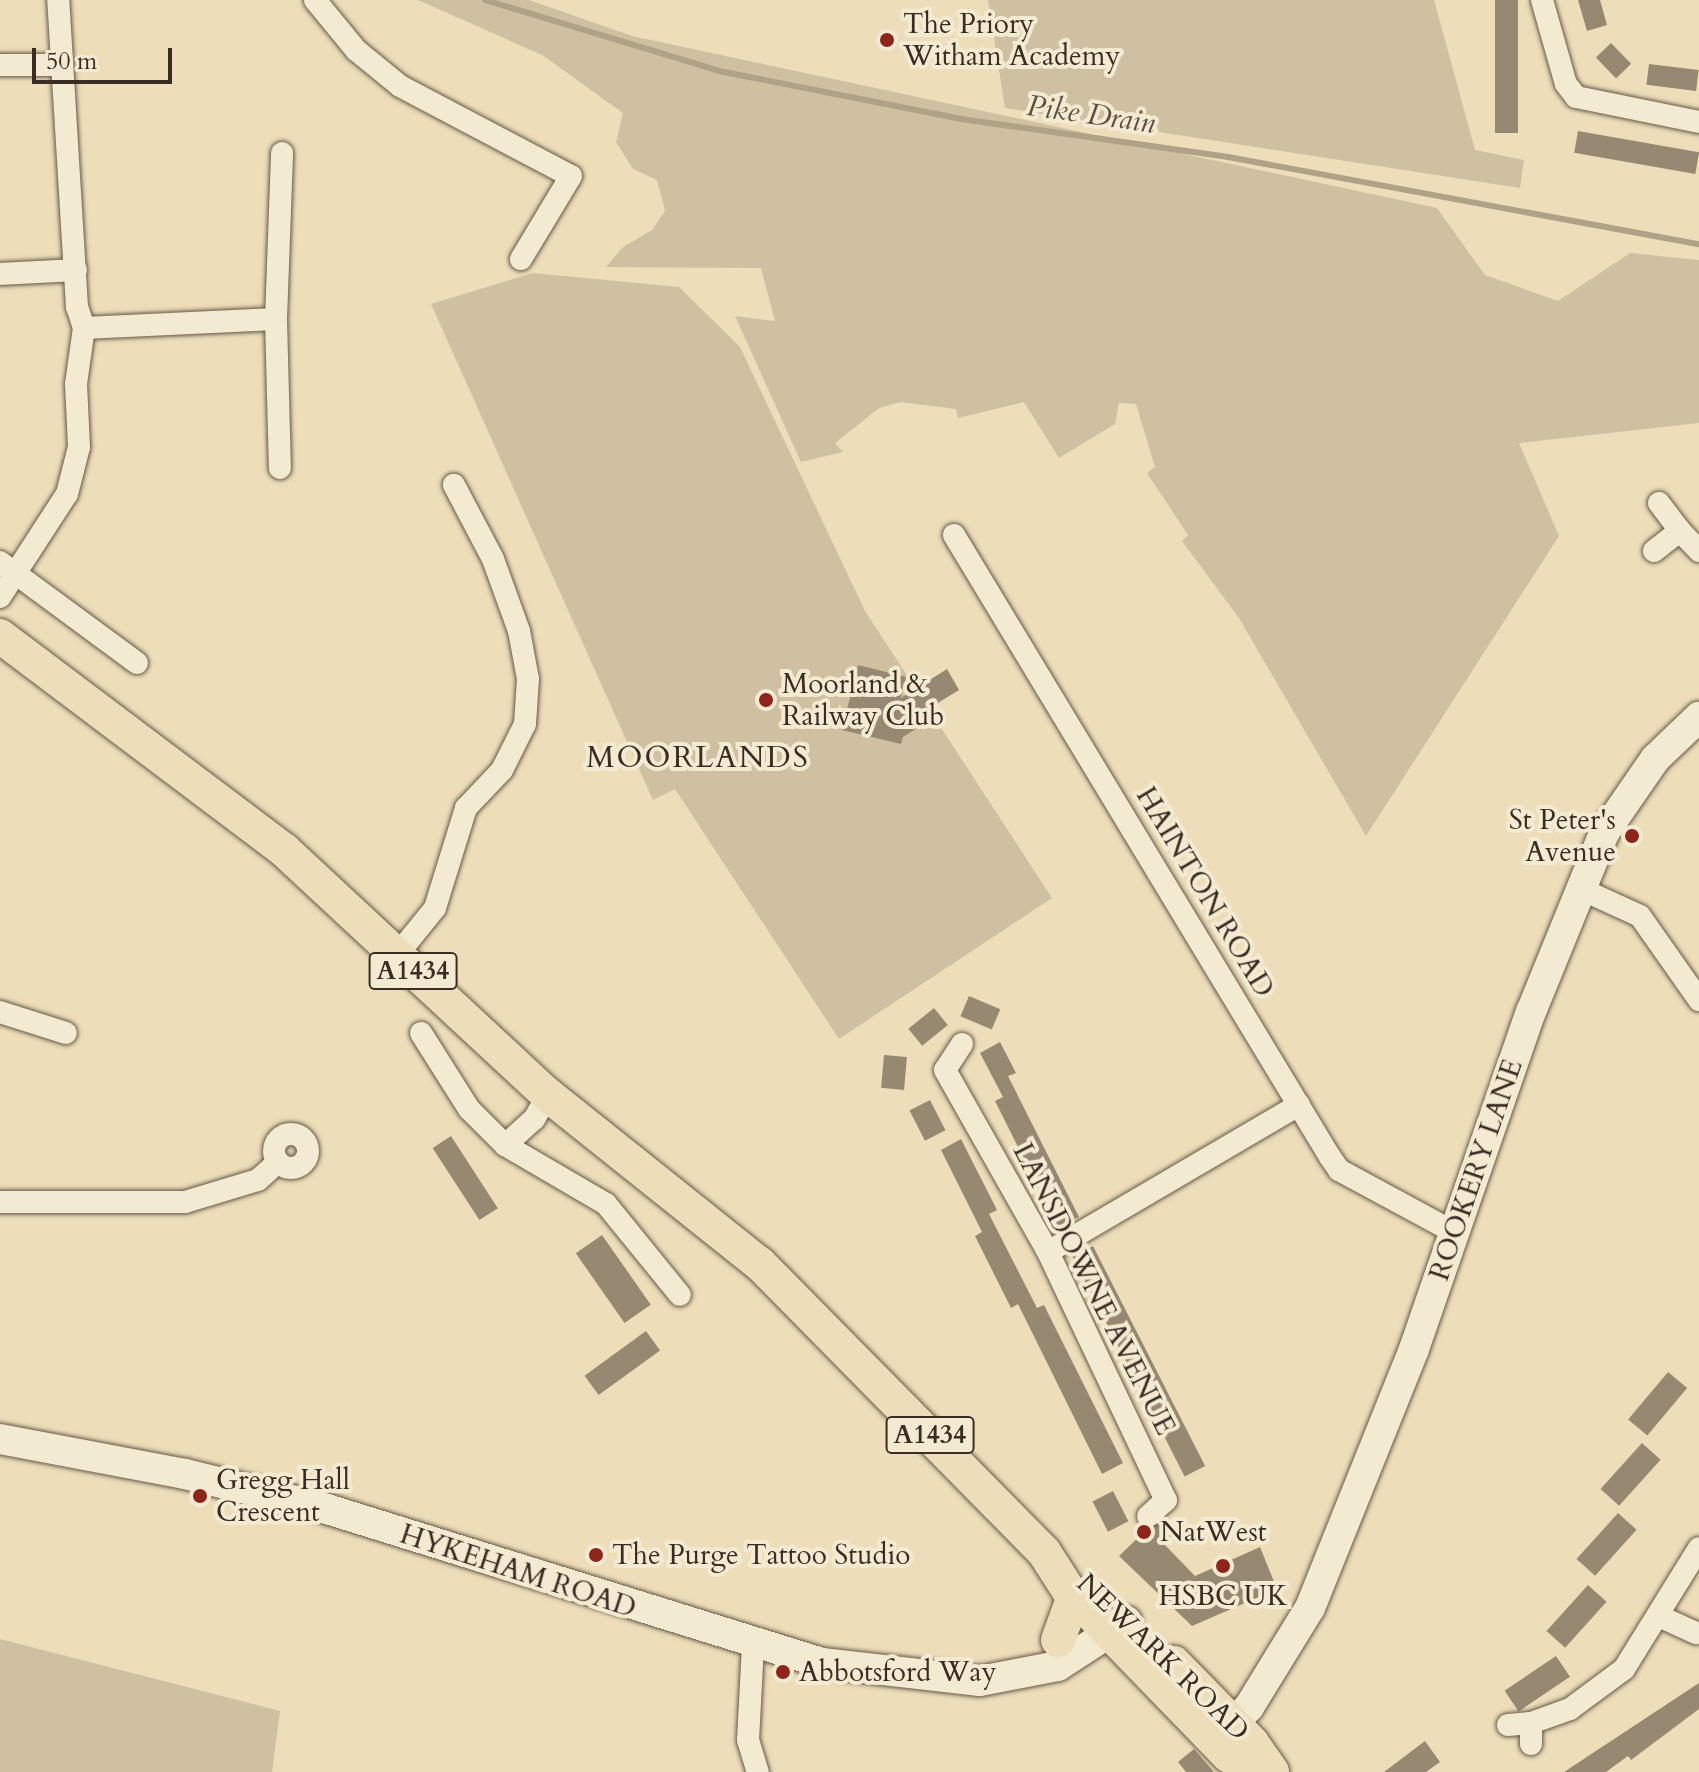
<!DOCTYPE html>
<style>
body{margin:0}
#map{position:relative;width:1699px;height:1772px;overflow:hidden;background:#eddeb9;font-family:Cardo,serif}
div>[style]{position:absolute}
[style*='--x']{left:calc(var(--x)*1px);top:calc(var(--y)*1px);width:calc(var(--w)*1px);rotate:calc(var(--a)*1deg)}
.green>*{inset:0;background:#cec0a0}
.stream>*{height:6px;margin:-3px;padding:0 3px;transform-origin:3px;border-radius:3px;background:#b0a286}
.building>*{inset:0;background:#978971;transform-origin:0 0}
.roads{filter:drop-shadow(0 0 2px #665948) drop-shadow(0 0 2px #665948)}
.street>*{height:22px;margin:-11px;padding:0 11px;transform-origin:11px;border-radius:11px;background:#f3ead2}
.street>.ring{margin:-11px;padding:0;box-sizing:content-box;background:none;border:22px solid #f3ead2;border-radius:50%}
.secondary>*{height:30px;margin:-15px;padding:0 15px;transform-origin:15px;border-radius:15px;background:#f3ead2}
.primary>*{height:34px;margin:-17px;padding:0 17px;transform-origin:17px;border-radius:17px;background:#eddeb9}
.dots>*{width:22px;height:22px;translate:-50% -50%;box-sizing:border-box;border:4px solid #f3ead2;border-radius:50%}
span{translate:-50% -50%;white-space:nowrap;text-align:center;line-height:1.15;-webkit-text-stroke:8px #f3ead2;paint-order:stroke}
.shield-label span{padding:2px 6px;background:#f3ead2;border:2px solid;border-radius:6px;-webkit-text-stroke-width:0}
.shield-label{font-size:26px;color:#392d23;font-weight:700}
.poi-label{font-size:28px;color:#392d23}
.left{translate:0 -50%;text-align:left}
.right{translate:-100% -50%;text-align:right}
.street-label{font-size:28px;color:#392d23}
.water-label{font-size:30px;color:#5d5041;font-style:italic}
.neighbourhood-label{font-size:30px;color:#392d23;letter-spacing:2px}
.scale{position:absolute;left:32px;top:48px;width:140px;height:36px;box-sizing:border-box;border:4px solid #392d23;border-top:0;padding-left:10px;font-size:24px;line-height:28px;white-space:nowrap;color:#392d23;-webkit-text-stroke:6px #f3ead2;paint-order:stroke}
</style>
<div id="map">
<div class="green">
<div style="clip-path:polygon(418px 0,529px 0,632px 36px,1437px 208px,1485px 275px,1558px 301px,1630px 253px,1699px 260px,1699px 423px,1519px 443px,1559px 536px,1366px 836px,1239px 618px,1182px 541px,1188px 535px,1147px 473px,1155px 467px,1136px 404px,1119px 403px,1115px 424px,1059px 458px,1024px 402px,958px 418px,956px 409px,900px 402px,879px 408px,835px 443px,843px 452px,801px 462px,735px 316px,775px 321px,761px 268px,606px 267px,623px 247px,652px 230px,665px 211px,657px 180px,633px 169px,616px 142px,623px 113px,542px 55px)"></div>
<div style="clip-path:polygon(988px 0,1434px 0,1475px 150px,1524px 160px,1520px 188px,1005px 108px)"></div>
<div style="clip-path:polygon(533px 273px,679px 287px,740px 347px,865px 611px,1052px 898px,839px 1039px,675px 789px,653px 800px,431px 304px)"></div>
<div style="clip-path:polygon(0 1639px,280px 1711px,272px 1772px,0 1772px)"></div>
</div>
<div class="stream">
<div style="--x:485;--y:0;--w:250;--a:16.8"></div>
<div style="--x:724;--y:72;--w:242;--a:11.2"></div>
<div style="--x:961;--y:119;--w:270;--a:8.1"></div>
<div style="--x:1228;--y:157;--w:479;--a:10.5"></div>
</div>
<div class="building">
<div style="left:1495px;top:0;width:23px;height:133px"></div>
<div style="clip-path:polygon(1578px 0,1600px 0,1607px 25px,1587px 31px)"></div>
<div style="left:1611px;top:43px;width:29px;height:21px;rotate:46deg"></div>
<div style="left:1649px;top:64px;width:50px;height:21px;rotate:7deg"></div>
<div style="left:1578px;top:131px;width:123px;height:22px;rotate:10deg"></div>
<div style="clip-path:polygon(858px 665px,906px 677px,901px 698px,947px 669px,959px 690px,928px 709px,933px 718px,903px 737px,901px 744px,842px 730px)"></div>
<div style="left:969px;top:996px;width:34px;height:22px;rotate:23deg"></div>
<div style="left:934px;top:1008px;width:22px;height:33px;rotate:51deg"></div>
<div style="clip-path:polygon(1000px 1042px,1016px 1073px,1008px 1076px,1079px 1217px,1058px 1227px,995px 1101px,1003px 1097px,980px 1053px)"></div>
<div style="left:884px;top:1055px;width:23px;height:33px;rotate:5deg"></div>
<div style="left:930px;top:1100px;width:34px;height:23px;rotate:63deg"></div>
<div style="left:451px;top:1136px;width:86px;height:22px;rotate:57deg"></div>
<div style="clip-path:polygon(961px 1139px,997px 1210px,989px 1214px,1037px 1308px,1044px 1305px,1123px 1463px,1102px 1474px,1018px 1304px,1011px 1308px,975px 1236px,982px 1232px,941px 1150px)"></div>
<div style="left:602px;top:1235px;width:85px;height:32px;rotate:55deg"></div>
<div style="left:1093px;top:1246px;width:247px;height:23px;rotate:63deg"></div>
<div style="left:646px;top:1331px;width:24px;height:76px;rotate:54deg"></div>
<div style="left:1668px;top:1372px;width:25px;height:62px;rotate:40deg"></div>
<div style="left:1642px;top:1443px;width:25px;height:62px;rotate:42deg"></div>
<div style="left:1113px;top:1491px;width:34px;height:23px;rotate:63deg"></div>
<div style="left:1618px;top:1513px;width:25px;height:62px;rotate:42deg"></div>
<div style="clip-path:polygon(1167px 1518px,1178px 1529px,1164px 1544px,1195px 1576px,1260px 1547px,1277px 1589px,1192px 1626px,1119px 1556px,1146px 1530px)"></div>
<div style="left:1588px;top:1585px;width:25px;height:62px;rotate:42deg"></div>
<div style="left:1556px;top:1656px;width:25px;height:62px;rotate:56deg"></div>
<div style="clip-path:polygon(1699px 1683px,1699px 1709px,1631px 1760px,1628px 1756px,1606px 1772px,1564px 1772px)"></div>
<div style="clip-path:polygon(1425px 1741px,1440px 1762px,1426px 1772px,1384px 1772px)"></div>
<div style="clip-path:polygon(1194px 1749px,1214px 1772px,1186px 1772px,1178px 1762px)"></div>
</div>
<div class="roads">
<div class="street">
<div style="--x:315;--y:0;--w:65;--a:50.6"></div>
<div style="--x:356;--y:50;--w:57;--a:39.3"></div>
<div style="--x:400;--y:86;--w:193;--a:27.8"></div>
<div style="--x:571;--y:176;--w:97;--a:121.1"></div>
<div style="--x:1542;--y:0;--w:87;--a:74.1"></div>
<div style="--x:1566;--y:84;--w:16;--a:52"></div>
<div style="--x:1576;--y:97;--w:126;--a:11.5"></div>
<div style="--x:0;--y:65;--w:61;--a:0"></div>
<div style="--x:0;--y:274;--w:76;--a:-3"></div>
<div style="--x:276;--y:319;--w:166;--a:-87.9"></div>
<div style="--x:84;--y:328;--w:192;--a:-2.7"></div>
<div style="--x:276;--y:319;--w:149;--a:88.5"></div>
<div style="--x:1659;--y:503;--w:35;--a:53"></div>
<div style="--x:954;--y:535;--w:727;--a:58.85"></div>
<div style="--x:1330;--y:1157;--w:16;--a:55"></div>
<div style="--x:1339;--y:1170;--w:128;--a:28.4"></div>
<div style="--x:1654;--y:551;--w:33;--a:-38"></div>
<div style="--x:1680;--y:531;--w:28;--a:46"></div>
<div style="--x:0;--y:562;--w:170;--a:36.4"></div>
<div style="--x:0;--y:597;--w:123;--a:-57"></div>
<div style="--x:67;--y:494;--w:49;--a:-75.7"></div>
<div style="--x:79;--y:447;--w:63;--a:-92.7"></div>
<div style="--x:76;--y:384;--w:57;--a:-81.9"></div>
<div style="--x:84;--y:328;--w:22;--a:-108"></div>
<div style="--x:77;--y:307;--w:308;--a:-93.5"></div>
<div style="--x:1581;--y:889;--w:65;--a:24.6"></div>
<div style="--x:1640;--y:916;--w:103;--a:54.9"></div>
<div style="--x:397;--y:955;--w:60;--a:-51"></div>
<div style="--x:435;--y:908;--w:105;--a:-72.8"></div>
<div style="--x:466;--y:808;--w:52;--a:-46.5"></div>
<div style="--x:502;--y:770;--w:51;--a:-63.4"></div>
<div style="--x:525;--y:724;--w:45;--a:-86.2"></div>
<div style="--x:528;--y:679;--w:49;--a:-100.6"></div>
<div style="--x:519;--y:631;--w:77;--a:-109.9"></div>
<div style="--x:493;--y:559;--w:84;--a:-117.8"></div>
<div style="--x:0;--y:1012;--w:69;--a:17.7"></div>
<div style="--x:421;--y:1033;--w:90;--a:57.7"></div>
<div style="--x:469;--y:1109;--w:51;--a:45"></div>
<div style="--x:962;--y:1044;--w:31;--a:123"></div>
<div style="--x:945;--y:1070;--w:209;--a:60.5"></div>
<div style="--x:1048;--y:1252;--w:275;--a:64.6"></div>
<div style="--x:1166;--y:1500;--w:24;--a:138"></div>
<div style="--x:548;--y:1095;--w:28;--a:120"></div>
<div style="--x:534;--y:1119;--w:39;--a:138"></div>
<div style="--x:505;--y:1145;--w:117;--a:30.3"></div>
<div style="--x:606;--y:1204;--w:117;--a:50.9"></div>
<div class="ring" style="left:274px;top:1134px;width:12px;height:12px"></div>
<div style="--x:0;--y:1202;--w:185;--a:0"></div>
<div style="--x:185;--y:1202;--w:76;--a:-16.8"></div>
<div style="--x:258;--y:1180;--w:27;--a:-42"></div>
<div style="--x:1048;--y:1252;--w:291;--a:-30.4"></div>
<div style="--x:1659;--y:1616;--w:41;--a:24.7"></div>
<div style="--x:753;--y:1645;--w:95;--a:93"></div>
<div style="--x:748;--y:1740;--w:34;--a:73"></div>
<div style="--x:1508;--y:1725;--w:23;--a:-5"></div>
<div style="--x:1531;--y:1723;--w:41;--a:-19.7"></div>
<div style="--x:1570;--y:1709;--w:67;--a:-36.5"></div>
<div style="--x:1624;--y:1669;--w:142;--a:-58.2"></div>
<div style="--x:1531;--y:1744;--w:21;--a:-90"></div>
</div>
<div class="secondary">
<div style="--x:0;--y:1439;--w:188;--a:10.7"></div>
<div style="--x:185;--y:1474;--w:146;--a:13.8"></div>
<div style="--x:327;--y:1509;--w:518;--a:17.28"></div>
<div style="--x:822;--y:1663;--w:159;--a:6.5"></div>
<div style="--x:980;--y:1681;--w:79;--a:-10.9"></div>
<div style="--x:1058;--y:1666;--w:82;--a:-33.1"></div>
<div style="--x:1218;--y:1739;--w:45;--a:-45.9"></div>
<div style="--x:1249;--y:1707;--w:116;--a:-58.4"></div>
<div style="--x:1310;--y:1608;--w:279;--a:-68.1"></div>
<div style="--x:1414;--y:1349;--w:357;--a:-70.9"></div>
<div style="--x:1531;--y:1012;--w:193;--a:-67.8"></div>
<div style="--x:1604;--y:833;--w:90;--a:-55.4"></div>
<div style="--x:1655;--y:759;--w:61;--a:-43.7"></div>
</div>
<div class="primary">
<div style="--x:0;--y:636;--w:356;--a:37"></div>
<div style="--x:284;--y:850;--w:360;--a:42.9"></div>
<div style="--x:548;--y:1095;--w:271;--a:38.6"></div>
<div style="--x:760;--y:1264;--w:404;--a:45.4"></div>
<div style="--x:1044;--y:1552;--w:46;--a:57.3"></div>
<div style="--x:1069;--y:1591;--w:228;--a:45.9"></div>
<div style="--x:1228;--y:1755;--w:32;--a:32"></div>
<div style="--x:1058;--y:1640;--w:47;--a:-70"></div>
<div style="--x:1174;--y:1663;--w:112;--a:45.7"></div>
<div style="--x:1252;--y:1743;--w:35;--a:55"></div>
</div>
</div>
<div class="dots">
<div style="left:887px;top:40px;background:#8f2418"></div>
<div style="left:766px;top:700px;background:#8f2418"></div>
<div style="left:1632px;top:836px;background:#8f2418"></div>
<div style="left:200px;top:1496px;background:#8f2418"></div>
<div style="left:1144px;top:1532px;background:#8f2418"></div>
<div style="left:596px;top:1555px;background:#8f2418"></div>
<div style="left:1223px;top:1566px;background:#8f2418"></div>
<div style="left:783px;top:1672px;background:#8f2418"></div>
</div>
<div class="shield-label">
<span style="left:413px;top:971px">A1434</span>
<span style="left:930px;top:1435px">A1434</span>
</div>
<div class="poi-label">
<span class="left" style="left:903px;top:40px">The Priory<br>Witham Academy</span>
<span class="left" style="left:782px;top:700px">Moorland &amp;<br>Railway Club</span>
<span class="right" style="left:1616px;top:836px">St Peter's<br>Avenue</span>
<span class="left" style="left:216px;top:1496px">Gregg Hall<br>Crescent</span>
<span class="left" style="left:1160px;top:1532px">NatWest</span>
<span class="left" style="left:612px;top:1555px">The Purge Tattoo Studio</span>
<span style="left:1223px;top:1596px">HSBC UK</span>
<span class="left" style="left:799px;top:1672px">Abbotsford Way</span>
</div>
<div class="street-label">
<span style="left:1205px;top:892px;rotate:59deg">HAINTON ROAD</span>
<span style="left:1476px;top:1170px;rotate:-71deg">ROOKERY LANE</span>
<span style="left:1094px;top:1289px;rotate:63deg">LANSDOWNE AVENUE</span>
<span style="left:518px;top:1571px;rotate:18deg">HYKEHAM ROAD</span>
<span style="left:1163px;top:1657px;rotate:44deg">NEWARK ROAD</span>
</div>
<div class="water-label">
<span style="left:1091px;top:115px;rotate:8deg">Pike Drain</span>
</div>
<div class="neighbourhood-label">
<span style="left:698px;top:758px">MOORLANDS</span>
</div>
<div class="scale">50 m</div>
</div>
